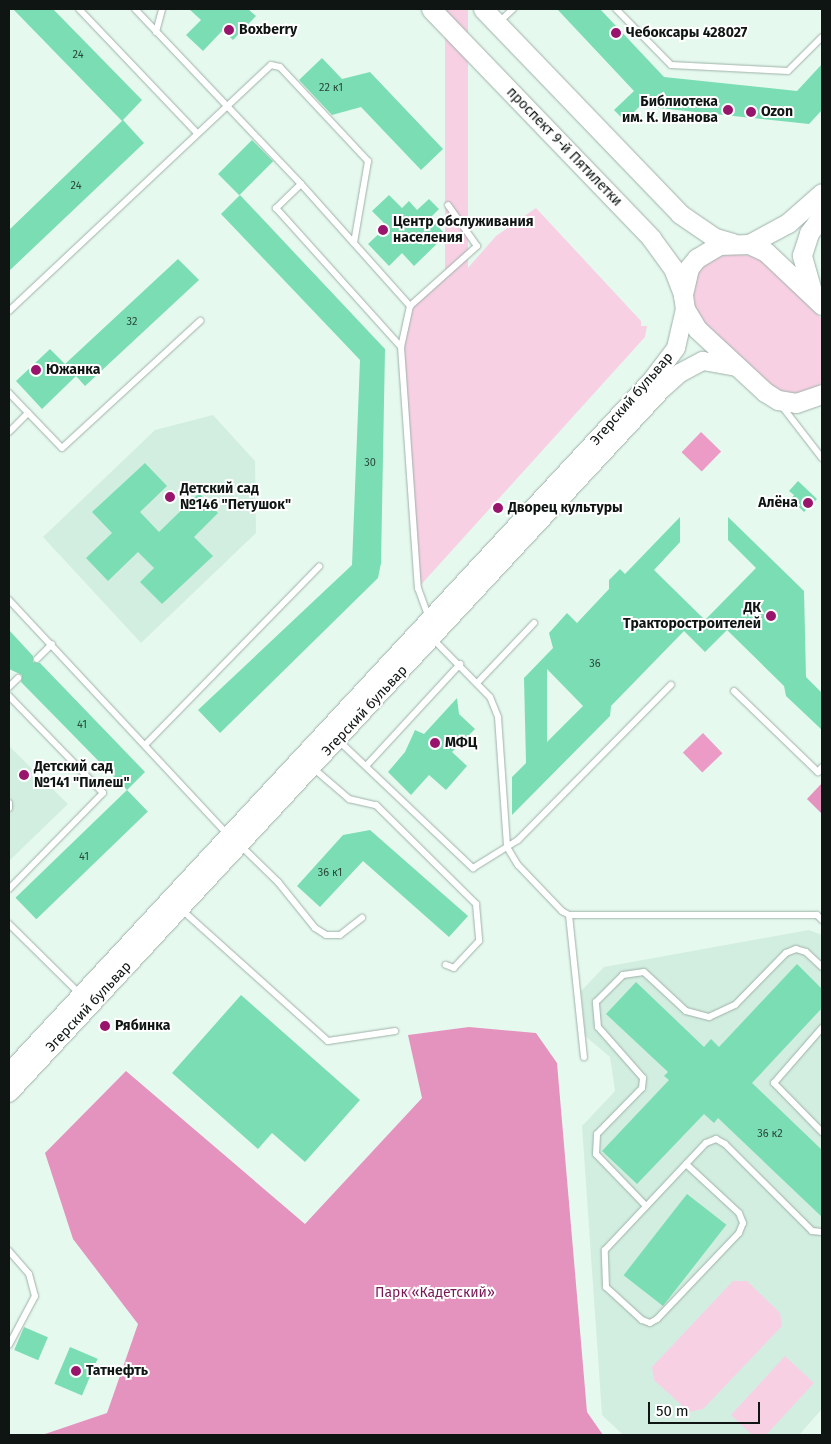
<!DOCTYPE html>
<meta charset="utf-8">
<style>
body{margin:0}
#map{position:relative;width:831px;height:1444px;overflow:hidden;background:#e6f9ef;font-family:"Fira Sans",sans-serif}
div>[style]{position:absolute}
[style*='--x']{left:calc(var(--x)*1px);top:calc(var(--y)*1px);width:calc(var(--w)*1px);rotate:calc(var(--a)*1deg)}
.built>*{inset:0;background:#d2eee0}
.green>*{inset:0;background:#f8d0e4;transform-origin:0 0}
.forest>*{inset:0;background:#e493be}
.water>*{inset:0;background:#ec9bc6;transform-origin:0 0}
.building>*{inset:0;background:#7bddb3;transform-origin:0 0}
.roads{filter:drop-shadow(0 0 1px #9eb1a8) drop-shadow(0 0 1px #9eb1a8)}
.lane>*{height:6px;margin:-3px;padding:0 3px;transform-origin:3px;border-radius:3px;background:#fff}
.secondary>*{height:18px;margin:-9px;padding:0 9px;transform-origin:9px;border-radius:9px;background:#fff}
.primary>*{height:19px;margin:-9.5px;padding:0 9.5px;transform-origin:9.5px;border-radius:9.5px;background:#fff}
.dots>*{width:14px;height:14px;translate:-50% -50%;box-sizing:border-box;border:2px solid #fff;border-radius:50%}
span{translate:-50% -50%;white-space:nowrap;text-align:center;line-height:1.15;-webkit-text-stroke:4px #fff;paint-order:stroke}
.number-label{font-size:11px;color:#29473a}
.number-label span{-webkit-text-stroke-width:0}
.poi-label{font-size:14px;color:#0e1512;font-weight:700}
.left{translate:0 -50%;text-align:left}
.right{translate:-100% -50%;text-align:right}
.street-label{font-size:14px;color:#0e1512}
.park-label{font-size:14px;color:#781a55}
.frame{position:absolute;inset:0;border:10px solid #0e1512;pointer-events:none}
.scale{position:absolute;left:648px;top:1402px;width:112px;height:22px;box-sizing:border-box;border:2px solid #0e1512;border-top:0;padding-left:6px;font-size:15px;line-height:18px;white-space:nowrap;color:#0e1512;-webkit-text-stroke:4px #fff;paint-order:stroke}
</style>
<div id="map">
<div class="built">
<div style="clip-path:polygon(213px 415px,255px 461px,256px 533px,141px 643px,43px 537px,155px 430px)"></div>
<div style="clip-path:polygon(9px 746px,68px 804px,9px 861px)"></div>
<div style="clip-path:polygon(809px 930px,822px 935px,822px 1409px,799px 1435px,623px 1435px,602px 1415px,582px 1126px,615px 1091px,610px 1057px,585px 1036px,581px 991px,604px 967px)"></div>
</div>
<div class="green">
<div style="left:445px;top:9px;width:23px;height:332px"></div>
<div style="clip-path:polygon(536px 208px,641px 321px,641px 326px,647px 326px,645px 337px,418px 588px,401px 347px,410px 306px,459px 262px,467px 269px,496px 236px)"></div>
<div style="clip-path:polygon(730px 252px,761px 258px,822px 319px,822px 382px,816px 388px,797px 394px,779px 392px,699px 321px,691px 296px,695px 279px,704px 264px)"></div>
<div style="clip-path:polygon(733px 1281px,747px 1281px,780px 1313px,782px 1326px,703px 1409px,689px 1412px,654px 1380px,652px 1367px)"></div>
<div style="clip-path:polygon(785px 1356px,814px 1383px,766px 1435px,752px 1435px,731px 1415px)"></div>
</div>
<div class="forest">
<div style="clip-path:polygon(822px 783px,822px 814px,807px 799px)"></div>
<div style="clip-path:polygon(469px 1027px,536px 1033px,557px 1063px,587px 1412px,603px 1435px,42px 1435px,107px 1413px,138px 1324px,73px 1239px,45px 1153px,126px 1071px,305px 1224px,422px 1098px,408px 1035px)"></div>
</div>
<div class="water">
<div style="left:701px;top:432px;width:28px;height:28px;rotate:44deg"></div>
<div style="left:703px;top:733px;width:28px;height:28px;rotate:46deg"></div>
</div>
<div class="building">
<div style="clip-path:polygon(13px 9px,53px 9px,142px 100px,123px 120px,144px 143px,9px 271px,9px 230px,122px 121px)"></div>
<div style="clip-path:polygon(189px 9px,248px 9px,256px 16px,233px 40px,223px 30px,203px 51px,186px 35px,201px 20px)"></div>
<div style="clip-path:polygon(557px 9px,600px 9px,664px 77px,797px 91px,822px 64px,822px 110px,809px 124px,640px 106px,625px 121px,614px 110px,634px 91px)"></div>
<div style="clip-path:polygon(322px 58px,342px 79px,370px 72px,443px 149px,421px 170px,361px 107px,332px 115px,299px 80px)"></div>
<div style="left:252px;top:140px;width:30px;height:48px;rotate:45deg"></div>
<div style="clip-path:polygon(240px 195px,385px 349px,381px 563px,378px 578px,220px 733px,198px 710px,352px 565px,360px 360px,221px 214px)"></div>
<div style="clip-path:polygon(389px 195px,402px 208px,409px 201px,417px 210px,429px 199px,439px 209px,430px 218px,446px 235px,414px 266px,402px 253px,389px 266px,368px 244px,387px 226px,372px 211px)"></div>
<div style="clip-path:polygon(178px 259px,199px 280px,85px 386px,76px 376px,42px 409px,16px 381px,50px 349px,65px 364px)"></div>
<div style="clip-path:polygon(145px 463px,167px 486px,140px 512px,159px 532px,199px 493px,218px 513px,194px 537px,213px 556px,162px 604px,140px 582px,154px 568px,138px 552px,108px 581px,86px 558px,112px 533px,92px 512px)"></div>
<div style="clip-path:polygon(798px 481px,817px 499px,804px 512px,791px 499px,794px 495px,789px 491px)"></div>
<div style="clip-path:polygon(evenodd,680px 517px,680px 542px,654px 570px,705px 620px,756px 568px,728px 540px,728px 517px,804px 591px,806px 677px,821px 692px,822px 730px,786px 696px,784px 686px,727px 630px,705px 652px,684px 631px,611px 706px,610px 716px,512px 815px,512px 777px,526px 763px,524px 678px,553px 648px,549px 633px,567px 613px,577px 623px,609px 589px,609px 580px,620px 569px,625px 574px,680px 517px,547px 669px,583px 706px,547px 742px,547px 669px)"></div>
<div style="clip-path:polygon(9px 630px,33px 656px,33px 662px,40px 663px,145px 772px,127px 790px,21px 682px,22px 675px,9px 669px)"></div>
<div style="clip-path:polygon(457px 698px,459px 714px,475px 729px,452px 752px,467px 766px,446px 790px,429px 775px,411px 795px,388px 772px,405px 752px,415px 730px,424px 734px)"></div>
<div style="left:127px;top:790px;width:30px;height:155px;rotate:46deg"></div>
<div style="clip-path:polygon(370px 830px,468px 916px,449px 937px,363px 861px,320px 907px,297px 886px,343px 835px)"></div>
<div style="clip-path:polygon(797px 964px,822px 989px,822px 1008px,752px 1083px,822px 1150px,822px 1217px,718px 1118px,714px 1123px,704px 1114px,637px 1184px,602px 1151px,669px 1080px,664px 1076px,668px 1072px,606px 1014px,636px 982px,704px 1047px,711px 1039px,719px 1047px)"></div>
<div style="clip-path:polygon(241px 995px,360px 1100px,305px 1162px,272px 1133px,258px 1149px,172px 1073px)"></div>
<div style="left:687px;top:1194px;width:50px;height:103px;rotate:38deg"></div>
<div style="left:24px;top:1327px;width:26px;height:25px;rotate:23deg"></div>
<div style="left:70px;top:1347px;width:30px;height:40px;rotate:23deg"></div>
</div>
<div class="roads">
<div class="lane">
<div style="--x:79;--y:9;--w:171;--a:46.4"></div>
<div style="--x:135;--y:9;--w:241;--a:46.5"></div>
<div style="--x:301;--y:184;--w:164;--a:48.2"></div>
<div style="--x:410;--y:306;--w:90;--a:-41.8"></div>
<div style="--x:477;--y:246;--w:50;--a:-125.3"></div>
<div style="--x:616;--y:9;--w:78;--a:45.5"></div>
<div style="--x:671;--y:65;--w:117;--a:2.9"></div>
<div style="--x:788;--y:71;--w:48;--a:-45"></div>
<div style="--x:498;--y:23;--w:21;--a:-43"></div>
<div style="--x:156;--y:32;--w:24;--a:-75"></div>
<div style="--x:301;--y:184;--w:35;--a:136"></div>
<div style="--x:276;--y:208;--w:187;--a:48"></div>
<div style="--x:410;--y:306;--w:42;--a:102.4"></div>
<div style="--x:401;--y:347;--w:242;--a:86"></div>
<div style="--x:418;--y:588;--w:32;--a:70"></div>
<div style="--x:9;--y:311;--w:359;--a:-43.2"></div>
<div style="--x:271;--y:65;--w:9;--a:13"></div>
<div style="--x:280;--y:67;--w:129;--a:46.9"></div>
<div style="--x:368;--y:161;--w:83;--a:99.7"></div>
<div style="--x:9;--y:393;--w:76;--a:46.1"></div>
<div style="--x:62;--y:448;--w:188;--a:-42.6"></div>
<div style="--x:781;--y:405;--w:67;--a:52.3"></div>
<div style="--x:9;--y:432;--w:27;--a:-45"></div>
<div style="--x:9;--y:600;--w:321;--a:47"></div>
<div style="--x:433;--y:639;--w:81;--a:45.5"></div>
<div style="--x:490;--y:697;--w:22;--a:68"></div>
<div style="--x:498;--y:717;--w:130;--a:86"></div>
<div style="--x:507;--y:847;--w:21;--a:59"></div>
<div style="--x:518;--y:865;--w:64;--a:46.3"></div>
<div style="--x:562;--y:911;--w:8;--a:30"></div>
<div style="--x:569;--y:915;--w:248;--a:0"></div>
<div style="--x:817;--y:915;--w:7;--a:45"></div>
<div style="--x:37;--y:659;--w:21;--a:-45"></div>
<div style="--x:479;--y:681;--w:80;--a:-46.5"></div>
<div style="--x:9;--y:687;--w:13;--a:-45"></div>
<div style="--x:734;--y:691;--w:117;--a:44"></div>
<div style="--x:818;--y:772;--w:6;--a:-51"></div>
<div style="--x:9;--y:696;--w:135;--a:45.9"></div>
<div style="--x:103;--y:793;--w:134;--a:134.4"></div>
<div style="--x:339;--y:741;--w:185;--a:43.5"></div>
<div style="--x:473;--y:868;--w:53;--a:-31.9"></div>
<div style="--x:518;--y:840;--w:218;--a:-45.4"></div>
<div style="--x:146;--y:744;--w:248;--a:-45.7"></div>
<div style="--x:366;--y:766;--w:139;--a:-47.3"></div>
<div style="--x:313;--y:768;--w:48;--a:40.7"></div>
<div style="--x:349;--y:799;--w:28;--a:13"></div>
<div style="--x:376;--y:805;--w:141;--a:44.7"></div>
<div style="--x:476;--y:904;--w:37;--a:85"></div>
<div style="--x:479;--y:941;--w:37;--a:133"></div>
<div style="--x:454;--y:968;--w:9;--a:-159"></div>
<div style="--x:9;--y:803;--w:5;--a:90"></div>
<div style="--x:241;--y:846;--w:52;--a:44.2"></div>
<div style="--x:278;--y:882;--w:59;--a:51.2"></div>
<div style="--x:315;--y:928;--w:13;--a:32"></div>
<div style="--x:326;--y:935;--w:14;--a:0"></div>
<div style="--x:340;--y:935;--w:28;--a:-38"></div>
<div style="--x:182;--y:910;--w:196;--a:41.9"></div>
<div style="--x:328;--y:1041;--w:68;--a:-8.5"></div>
<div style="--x:569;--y:915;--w:143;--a:84"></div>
<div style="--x:9;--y:924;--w:100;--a:44.6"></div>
<div style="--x:822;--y:1028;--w:73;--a:131.1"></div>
<div style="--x:774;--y:1083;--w:69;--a:45.6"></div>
<div style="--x:686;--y:1164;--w:72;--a:42.8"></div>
<div style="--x:739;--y:1213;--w:11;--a:68"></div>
<div style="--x:743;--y:1223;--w:11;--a:112"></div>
<div style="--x:739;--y:1233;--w:119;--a:133.6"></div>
<div style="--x:657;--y:1319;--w:8;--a:150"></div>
<div style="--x:650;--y:1323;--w:9;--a:-159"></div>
<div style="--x:642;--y:1320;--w:49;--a:-137.5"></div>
<div style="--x:606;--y:1287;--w:37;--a:-92"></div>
<div style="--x:605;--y:1250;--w:147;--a:-46.7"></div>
<div style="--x:706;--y:1143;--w:11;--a:-22"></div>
<div style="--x:716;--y:1139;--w:10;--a:29"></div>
<div style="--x:725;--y:1144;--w:123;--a:45"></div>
<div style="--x:812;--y:1231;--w:10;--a:6"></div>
<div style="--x:646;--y:1206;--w:72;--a:-133.9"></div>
<div style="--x:596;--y:1154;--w:20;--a:-87"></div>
<div style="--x:597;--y:1134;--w:64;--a:-45.6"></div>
<div style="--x:642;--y:1088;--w:10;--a:-84"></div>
<div style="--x:643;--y:1078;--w:68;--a:-131.4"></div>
<div style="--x:598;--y:1027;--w:25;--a:-95"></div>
<div style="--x:596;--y:1002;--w:38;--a:-45"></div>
<div style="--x:623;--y:975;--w:21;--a:-8"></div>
<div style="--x:644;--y:972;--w:57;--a:42.9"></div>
<div style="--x:686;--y:1011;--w:24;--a:15"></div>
<div style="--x:709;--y:1017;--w:29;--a:-25"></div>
<div style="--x:735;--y:1005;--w:73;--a:-45.6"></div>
<div style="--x:786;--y:953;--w:11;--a:-22"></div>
<div style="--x:796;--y:949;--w:10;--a:17"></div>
<div style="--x:806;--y:952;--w:22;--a:43"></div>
<div style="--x:9;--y:1251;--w:30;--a:49"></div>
<div style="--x:29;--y:1274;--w:23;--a:75"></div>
<div style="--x:35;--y:1296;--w:55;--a:118"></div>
</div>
<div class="secondary">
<div style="--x:9;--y:1073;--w:945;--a:-47.14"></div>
<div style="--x:652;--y:380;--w:40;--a:-53"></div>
<div style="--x:676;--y:348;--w:40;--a:-77"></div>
<div style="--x:9;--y:1093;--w:960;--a:-47.15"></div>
<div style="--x:662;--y:389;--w:24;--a:-42"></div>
<div style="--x:680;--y:373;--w:26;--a:-28"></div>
<div style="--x:703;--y:361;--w:34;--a:10"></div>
</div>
<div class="primary">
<div style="--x:431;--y:9;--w:318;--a:46.1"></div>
<div style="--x:651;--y:238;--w:37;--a:54"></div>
<div style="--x:673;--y:268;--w:28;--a:69"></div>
<div style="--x:483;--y:9;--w:284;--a:46.1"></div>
<div style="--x:680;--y:214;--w:42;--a:34.4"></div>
<div style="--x:715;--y:238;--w:18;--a:16"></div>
<div style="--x:749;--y:244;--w:44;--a:-28.3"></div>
<div style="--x:788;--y:223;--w:45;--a:-41.4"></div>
<div style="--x:812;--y:291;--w:37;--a:-106"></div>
<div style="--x:802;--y:255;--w:23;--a:-72"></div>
<div style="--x:809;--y:233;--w:21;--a:-53"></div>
<div style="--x:822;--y:305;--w:77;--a:-136.6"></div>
<div style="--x:766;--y:252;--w:19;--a:-155"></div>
<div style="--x:749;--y:244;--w:30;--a:178"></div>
<div style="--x:719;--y:245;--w:26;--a:149"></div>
<div style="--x:697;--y:258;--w:13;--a:129"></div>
<div style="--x:689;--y:268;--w:28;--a:103"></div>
<div style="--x:683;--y:295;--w:14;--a:82"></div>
<div style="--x:685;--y:309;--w:23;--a:59"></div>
<div style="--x:697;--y:329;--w:93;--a:42.8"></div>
<div style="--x:765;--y:392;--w:15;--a:32"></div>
<div style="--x:778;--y:400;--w:18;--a:9"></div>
<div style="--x:796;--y:403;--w:28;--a:-19"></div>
</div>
</div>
<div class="dots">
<div style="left:229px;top:30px;background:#98156b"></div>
<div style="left:616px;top:33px;background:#98156b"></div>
<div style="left:728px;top:110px;background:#98156b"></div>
<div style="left:751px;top:112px;background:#98156b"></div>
<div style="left:383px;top:230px;background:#98156b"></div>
<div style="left:36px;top:370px;background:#98156b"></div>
<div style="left:170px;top:497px;background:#98156b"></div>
<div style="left:808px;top:503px;background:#98156b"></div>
<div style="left:498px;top:508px;background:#98156b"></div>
<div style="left:771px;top:616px;background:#98156b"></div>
<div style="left:435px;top:743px;background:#98156b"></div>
<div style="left:24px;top:775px;background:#98156b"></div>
<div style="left:105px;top:1026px;background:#98156b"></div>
<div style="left:76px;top:1371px;background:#98156b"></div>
</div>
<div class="number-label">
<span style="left:78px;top:55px">24</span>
<span style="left:331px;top:88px">22 к1</span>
<span style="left:76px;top:186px">24</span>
<span style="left:132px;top:322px">32</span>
<span style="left:370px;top:463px">30</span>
<span style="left:595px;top:664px">36</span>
<span style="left:82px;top:725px">41</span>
<span style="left:84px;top:857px">41</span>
<span style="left:330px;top:873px">36 к1</span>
<span style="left:770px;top:1134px">36 к2</span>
</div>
<div class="poi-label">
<span class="left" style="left:239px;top:30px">Boxberry</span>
<span class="left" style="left:626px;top:33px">Чебоксары 428027</span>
<span class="right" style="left:718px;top:110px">Библиотека<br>им. К. Иванова</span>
<span class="left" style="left:761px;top:112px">Ozon</span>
<span class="left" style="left:393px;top:230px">Центр обслуживания<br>населения</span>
<span class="left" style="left:46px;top:370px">Южанка</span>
<span class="left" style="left:180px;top:497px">Детский сад<br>№146 "Петушок"</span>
<span class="right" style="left:798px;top:503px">Алёна</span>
<span class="left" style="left:508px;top:508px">Дворец культуры</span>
<span class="right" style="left:761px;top:616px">ДК<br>Тракторостроителей</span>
<span class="left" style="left:445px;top:743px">МФЦ</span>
<span class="left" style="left:34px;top:775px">Детский сад<br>№141 "Пилеш"</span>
<span class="left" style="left:115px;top:1026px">Рябинка</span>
<span class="left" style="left:86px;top:1371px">Татнефть</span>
</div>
<div class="street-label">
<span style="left:564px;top:147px;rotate:46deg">проспект 9-й Пятилетки</span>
<span style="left:632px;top:399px;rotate:-49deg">Эгерский бульвар</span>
<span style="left:365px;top:711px;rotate:-47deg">Эгерский бульвар</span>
<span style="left:89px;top:1007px;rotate:-47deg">Эгерский бульвар</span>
</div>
<div class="park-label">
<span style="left:435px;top:1293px">Парк «Кадетский»</span>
</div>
<div class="frame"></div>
<div class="scale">50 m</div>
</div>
